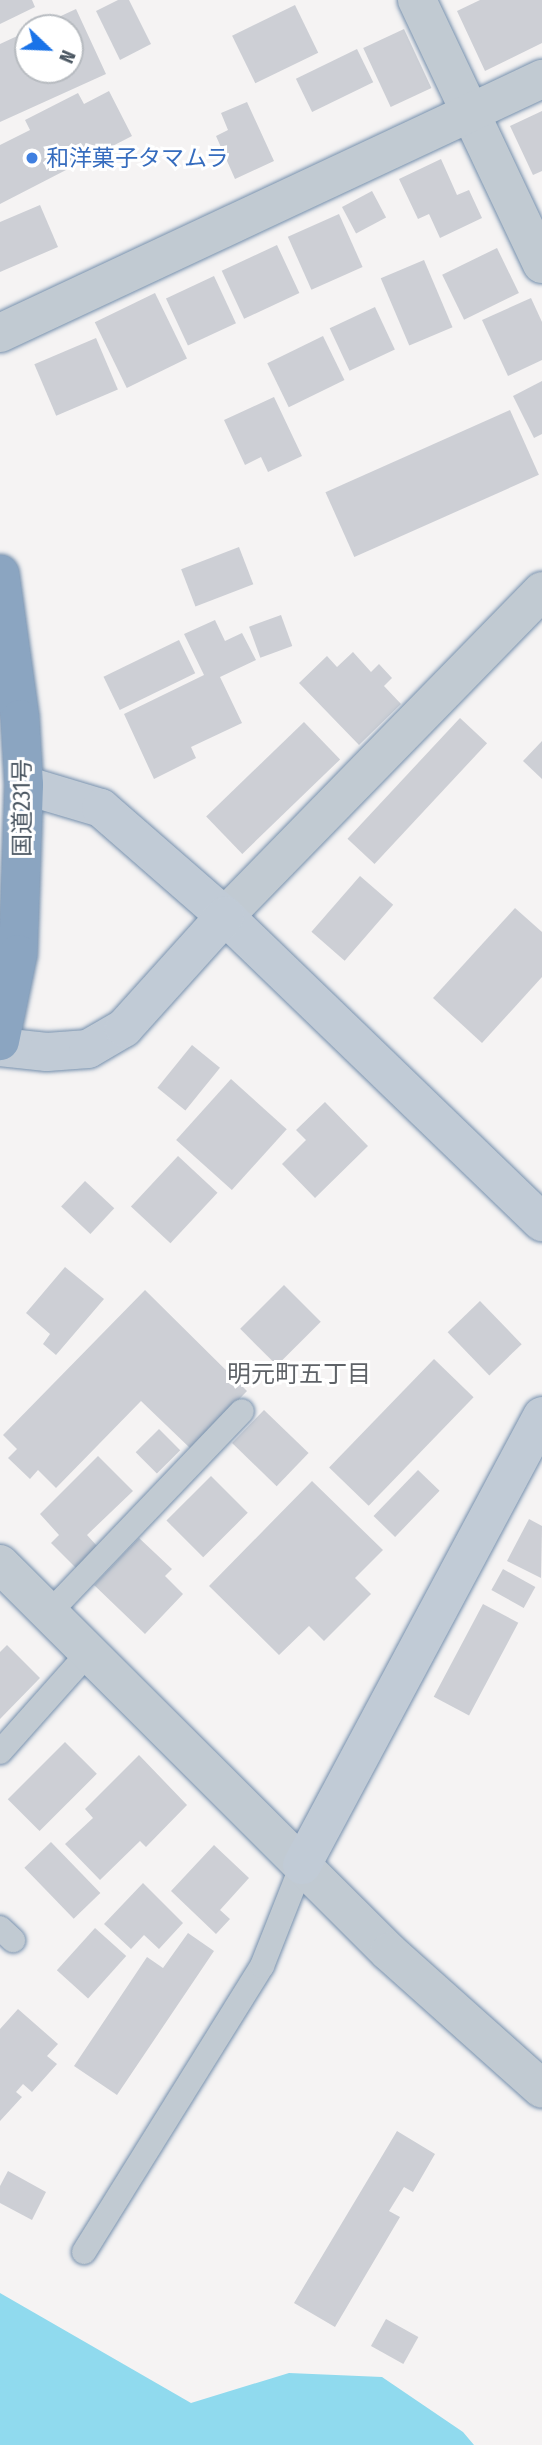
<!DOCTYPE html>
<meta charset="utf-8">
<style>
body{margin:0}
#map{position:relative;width:542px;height:2445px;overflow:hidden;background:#f5f3f3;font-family:"Fira Sans Condensed","Noto Sans JP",sans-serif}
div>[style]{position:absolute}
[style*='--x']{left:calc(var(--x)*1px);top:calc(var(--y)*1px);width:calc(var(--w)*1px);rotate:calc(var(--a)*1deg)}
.water>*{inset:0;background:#90daee}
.building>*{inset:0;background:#cdcfd5;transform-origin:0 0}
.roads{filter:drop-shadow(0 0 2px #7690ad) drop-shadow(0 0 2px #7690ad)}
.lane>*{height:24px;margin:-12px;padding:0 12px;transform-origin:12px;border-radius:12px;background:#c1cad2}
.street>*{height:38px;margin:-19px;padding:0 19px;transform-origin:19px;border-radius:19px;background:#c1cad2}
.secondary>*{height:38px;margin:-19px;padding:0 19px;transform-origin:19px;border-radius:19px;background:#c1cbd6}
.highway>*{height:38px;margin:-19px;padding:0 19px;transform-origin:19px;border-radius:19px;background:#8ba5c1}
.dots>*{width:19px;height:19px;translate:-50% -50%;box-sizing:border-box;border:4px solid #fff;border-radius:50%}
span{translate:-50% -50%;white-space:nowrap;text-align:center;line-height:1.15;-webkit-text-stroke:6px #fff;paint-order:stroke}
.shop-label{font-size:23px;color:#366cbe}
.left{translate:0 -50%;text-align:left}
.street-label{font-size:23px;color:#4a5661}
.neighbourhood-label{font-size:24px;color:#5f6368}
.north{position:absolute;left:14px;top:14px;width:70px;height:70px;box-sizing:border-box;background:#fff;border:2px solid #b7bbc0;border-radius:50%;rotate:113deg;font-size:19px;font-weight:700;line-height:28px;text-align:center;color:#4a5661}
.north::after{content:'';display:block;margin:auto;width:24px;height:32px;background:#1a73e8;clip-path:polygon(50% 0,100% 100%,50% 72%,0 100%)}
</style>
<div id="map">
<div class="water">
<div style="clip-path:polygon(0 2293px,191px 2403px,289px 2373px,382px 2377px,463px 2432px,474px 2445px,0 2445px)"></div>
</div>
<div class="building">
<div style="clip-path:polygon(0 0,32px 0,35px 7px,0 24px)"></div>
<div style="clip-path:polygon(118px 0,129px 0,151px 44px,120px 60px,96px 11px)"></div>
<div style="clip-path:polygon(480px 0,542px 0,542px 43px,485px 71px,457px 11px)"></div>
<div style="left:295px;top:5px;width:53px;height:70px;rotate:64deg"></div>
<div style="clip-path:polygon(76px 9px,106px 74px,0 122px,0 44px,28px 31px,28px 70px,70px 70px,70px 28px,35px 28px)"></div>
<div style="left:404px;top:29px;width:65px;height:45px;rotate:65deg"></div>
<div style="left:357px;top:49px;width:37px;height:68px;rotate:64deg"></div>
<div style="clip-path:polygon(109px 91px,132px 136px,0 204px,0 145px,30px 130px,25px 120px,78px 93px,84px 104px)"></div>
<div style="clip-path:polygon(247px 102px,274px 161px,235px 179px,216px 136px,228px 130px,221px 113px)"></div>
<div style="clip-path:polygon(542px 111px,542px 171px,533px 175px,510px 126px)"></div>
<div style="clip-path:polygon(441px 159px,457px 195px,469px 190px,482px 218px,440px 238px,429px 214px,418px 219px,399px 179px)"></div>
<div style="left:372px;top:191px;width:30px;height:34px;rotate:62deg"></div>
<div style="clip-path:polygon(40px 205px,58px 247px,0 272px,0 222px)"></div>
<div style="left:339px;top:214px;width:58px;height:56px;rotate:66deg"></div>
<div style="left:277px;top:245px;width:53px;height:61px;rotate:65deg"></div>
<div style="left:497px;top:248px;width:50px;height:61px;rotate:64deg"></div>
<div style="left:424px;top:260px;width:73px;height:47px;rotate:67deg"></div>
<div style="left:214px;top:276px;width:52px;height:53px;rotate:65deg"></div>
<div style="left:155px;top:293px;width:73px;height:67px;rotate:64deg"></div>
<div style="clip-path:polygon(531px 298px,542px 322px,542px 360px,508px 376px,482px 320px)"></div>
<div style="left:375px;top:307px;width:47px;height:50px;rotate:65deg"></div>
<div style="left:323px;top:336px;width:49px;height:62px;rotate:64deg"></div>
<div style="left:96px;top:338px;width:56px;height:67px;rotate:67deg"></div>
<div style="clip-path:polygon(542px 381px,542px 434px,534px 438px,513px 396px)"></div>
<div style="clip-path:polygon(274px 397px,302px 456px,268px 472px,261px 457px,245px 465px,224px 420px)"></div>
<div style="left:510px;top:410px;width:71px;height:202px;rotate:66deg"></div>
<div style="left:239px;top:547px;width:40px;height:62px;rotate:69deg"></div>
<div style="left:281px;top:615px;width:33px;height:34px;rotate:70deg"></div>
<div style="clip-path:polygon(215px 620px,225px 641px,242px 633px,256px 660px,220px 677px,242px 723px,191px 747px,196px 758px,154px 779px,124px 714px,204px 675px,184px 634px)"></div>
<div style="left:179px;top:640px;width:37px;height:84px;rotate:64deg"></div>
<div style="clip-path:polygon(353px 652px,371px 672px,379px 664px,392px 678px,384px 686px,401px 704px,359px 745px,299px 683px,327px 656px,337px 667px)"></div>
<div style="left:460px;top:718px;width:37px;height:165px;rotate:43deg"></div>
<div style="left:304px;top:722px;width:52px;height:136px;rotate:46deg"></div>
<div style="clip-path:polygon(542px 741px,542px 779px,523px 761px)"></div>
<div style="left:360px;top:876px;width:44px;height:74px;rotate:41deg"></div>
<div style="clip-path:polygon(515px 908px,542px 932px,542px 977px,482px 1043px,433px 998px)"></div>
<div style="left:192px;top:1045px;width:36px;height:55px;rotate:39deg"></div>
<div style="left:231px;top:1079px;width:75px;height:82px;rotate:42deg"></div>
<div style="clip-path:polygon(325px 1102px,368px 1146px,315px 1198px,282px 1164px,306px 1140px,296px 1130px)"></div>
<div style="left:178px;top:1156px;width:54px;height:69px;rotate:43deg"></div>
<div style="left:85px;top:1181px;width:40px;height:35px;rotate:43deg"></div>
<div style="clip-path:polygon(65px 1267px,104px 1299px,56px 1355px,43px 1344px,50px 1334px,26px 1313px)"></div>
<div style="left:284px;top:1285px;width:52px;height:62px;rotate:45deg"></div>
<div style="clip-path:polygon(145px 1290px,247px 1391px,191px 1449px,141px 1401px,56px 1488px,38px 1470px,30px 1479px,8px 1458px,17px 1449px,3px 1435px)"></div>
<div style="left:480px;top:1301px;width:60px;height:45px;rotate:46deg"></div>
<div style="left:434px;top:1359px;width:55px;height:151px;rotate:44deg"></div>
<div style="left:264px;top:1410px;width:62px;height:46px;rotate:44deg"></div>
<div style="left:159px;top:1429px;width:30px;height:33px;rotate:45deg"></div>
<div style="clip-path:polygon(98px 1456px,133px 1491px,87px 1535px,98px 1547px,76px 1568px,51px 1543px,59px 1535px,40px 1514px)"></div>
<div style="left:418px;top:1470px;width:30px;height:64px;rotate:44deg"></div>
<div style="left:211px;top:1476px;width:52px;height:63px;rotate:45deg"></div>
<div style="clip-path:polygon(312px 1481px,383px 1550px,355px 1578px,371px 1594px,324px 1641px,309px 1626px,279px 1655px,209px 1586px)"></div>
<div style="clip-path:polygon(529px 1519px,542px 1526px,541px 1578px,507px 1561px)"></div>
<div style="clip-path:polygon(139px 1538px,172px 1569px,165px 1576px,183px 1594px,145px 1634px,94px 1585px)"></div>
<div style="left:503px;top:1569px;width:37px;height:24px;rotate:29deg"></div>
<div style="left:483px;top:1604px;width:40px;height:105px;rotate:28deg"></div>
<div style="clip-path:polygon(7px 1645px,40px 1678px,0 1719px,0 1652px)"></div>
<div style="left:65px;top:1742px;width:45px;height:81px;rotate:45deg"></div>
<div style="clip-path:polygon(139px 1755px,187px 1805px,146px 1847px,140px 1841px,100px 1880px,65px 1844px,93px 1818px,85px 1809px)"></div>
<div style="left:51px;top:1842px;width:71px;height:37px;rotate:46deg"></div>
<div style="clip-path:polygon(214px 1845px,249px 1878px,220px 1910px,230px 1919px,216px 1934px,171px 1891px)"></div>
<div style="clip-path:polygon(143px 1883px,183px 1923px,159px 1949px,144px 1935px,131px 1949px,104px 1924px)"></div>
<div style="left:95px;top:1928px;width:42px;height:57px;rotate:42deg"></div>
<div style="clip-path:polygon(188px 1933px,214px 1951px,117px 2095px,74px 2066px,147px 1957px,163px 1968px)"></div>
<div style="clip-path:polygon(18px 2009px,58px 2044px,47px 2056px,57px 2064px,32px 2092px,23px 2084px,16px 2092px,22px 2097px,0 2121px,0 2029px)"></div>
<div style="clip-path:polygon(397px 2131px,435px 2154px,413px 2192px,404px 2187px,389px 2211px,400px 2217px,335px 2327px,294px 2303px)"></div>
<div style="clip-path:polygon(8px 2171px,46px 2192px,32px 2220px,0 2203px,0 2186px)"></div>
<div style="left:386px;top:2319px;width:37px;height:31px;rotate:29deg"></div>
</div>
<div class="roads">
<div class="lane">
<div style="--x:49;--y:1613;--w:279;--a:-46.3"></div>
<div style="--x:0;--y:1752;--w:134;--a:-48.3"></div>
<div style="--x:0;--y:1928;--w:18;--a:43"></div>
<div style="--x:84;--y:2252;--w:337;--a:-58.1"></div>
<div style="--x:262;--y:1966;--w:109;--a:-68.4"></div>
</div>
<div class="street">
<div style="--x:417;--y:0;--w:292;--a:64.7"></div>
<div style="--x:0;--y:333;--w:599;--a:-25.11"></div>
<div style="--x:225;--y:916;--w:454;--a:-45.7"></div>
<div style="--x:0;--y:1564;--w:549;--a:44.93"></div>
<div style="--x:389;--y:1952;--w:205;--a:41.8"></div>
</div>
<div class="secondary">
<div style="--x:24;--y:785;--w:80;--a:16.6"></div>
<div style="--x:101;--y:808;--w:164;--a:41.1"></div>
<div style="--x:225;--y:916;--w:441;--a:44"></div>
<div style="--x:0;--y:1047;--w:47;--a:6.1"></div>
<div style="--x:47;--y:1052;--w:41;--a:-4.2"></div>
<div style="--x:88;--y:1049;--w:42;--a:-30.3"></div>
<div style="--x:124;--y:1028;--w:151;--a:-48"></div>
<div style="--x:302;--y:1865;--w:509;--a:-61.87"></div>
</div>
<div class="highway">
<div style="--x:0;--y:574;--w:146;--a:82.1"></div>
<div style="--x:20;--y:719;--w:66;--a:86.5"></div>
<div style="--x:24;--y:785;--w:169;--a:92"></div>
<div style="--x:18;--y:954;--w:89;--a:101.7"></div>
</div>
</div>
<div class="dots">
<div style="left:32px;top:158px;background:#3f7fe0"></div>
</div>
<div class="shop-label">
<span class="left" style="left:46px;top:158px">和洋菓子タマムラ</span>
</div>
<div class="street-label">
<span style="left:22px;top:808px;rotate:-90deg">国道231号</span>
</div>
<div class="neighbourhood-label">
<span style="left:299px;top:1375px">明元町五丁目</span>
</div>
<div class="north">N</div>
</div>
